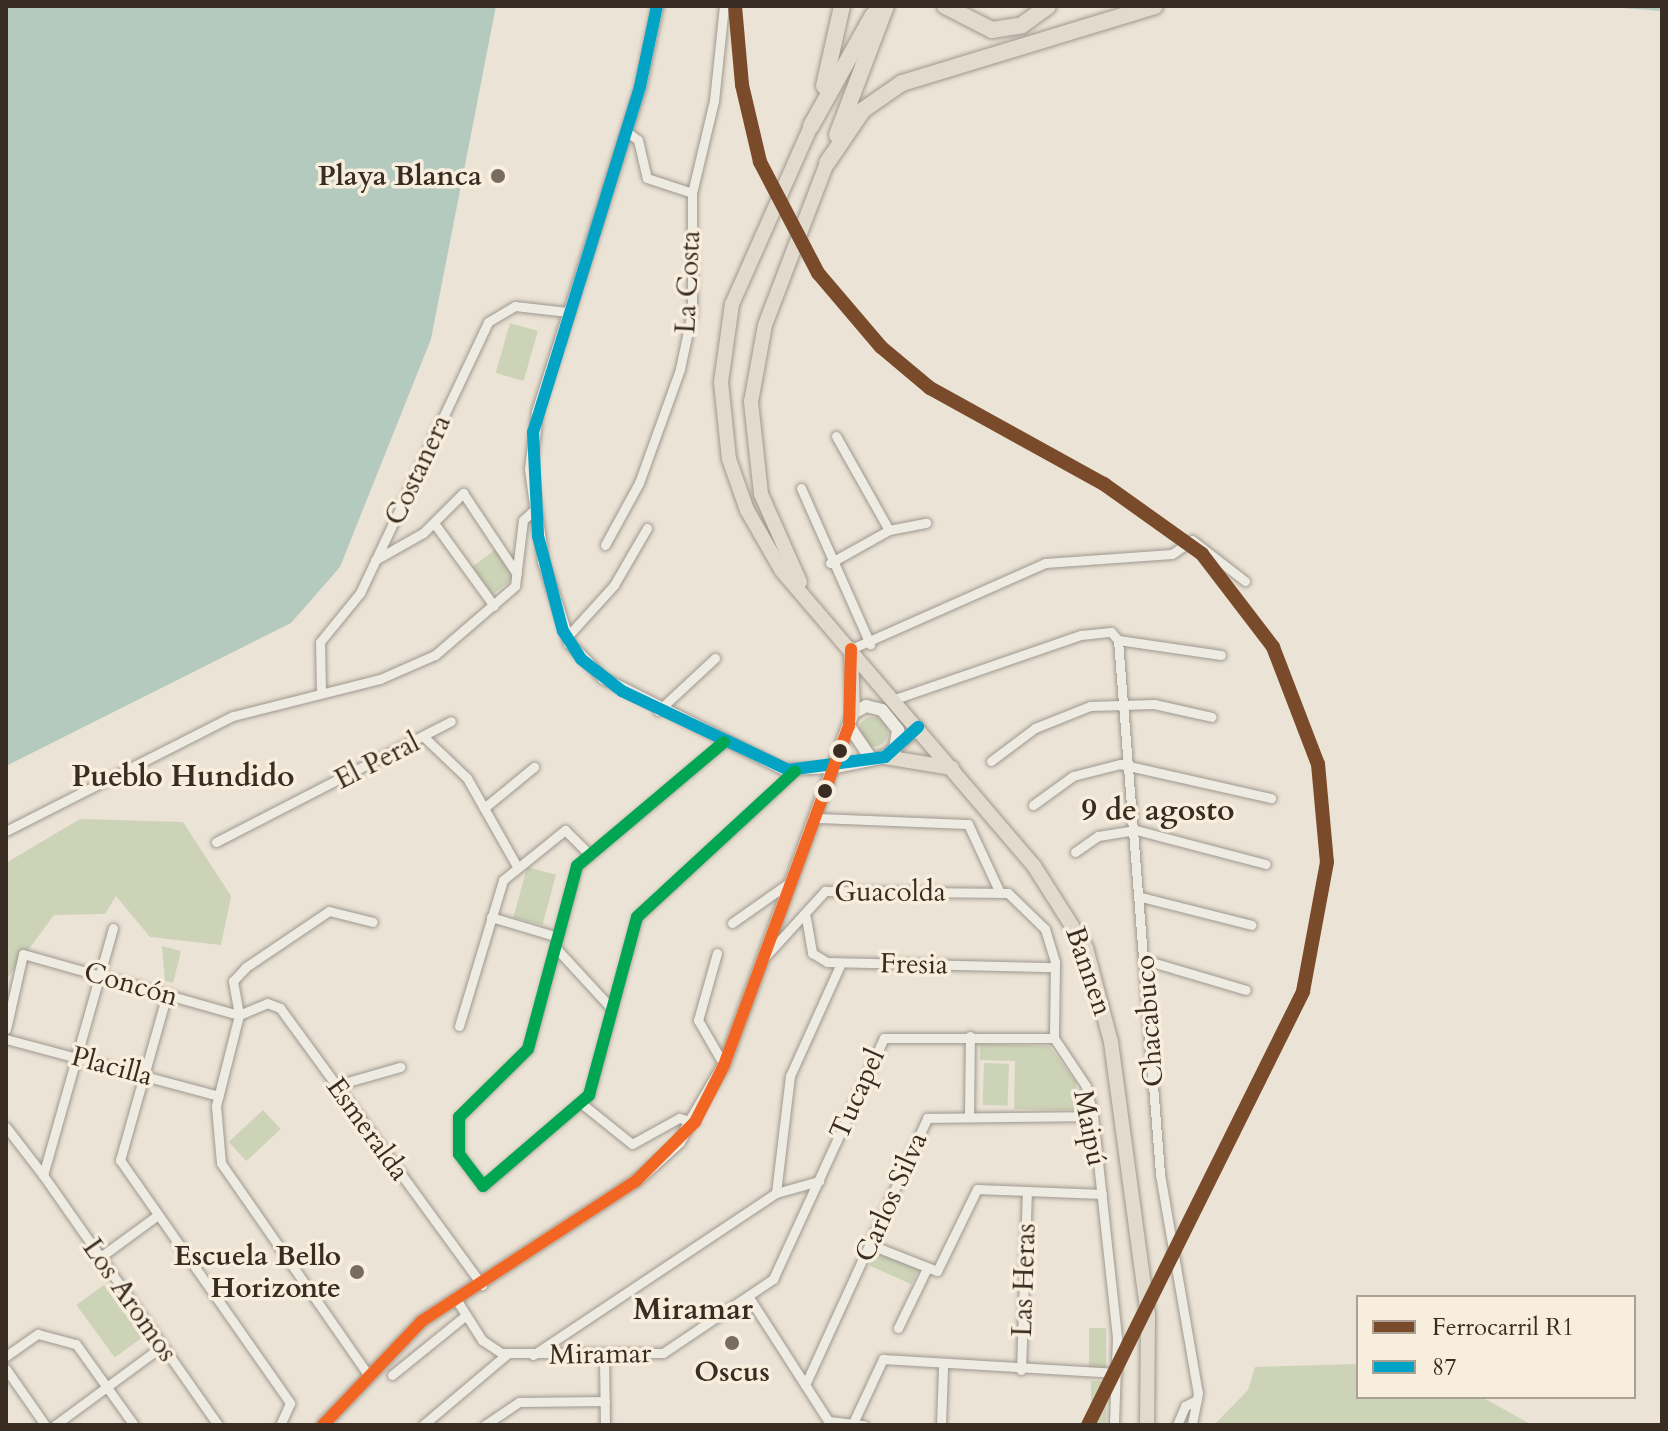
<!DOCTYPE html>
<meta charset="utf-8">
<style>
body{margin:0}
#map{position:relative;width:1668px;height:1431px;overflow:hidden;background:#ebe3d5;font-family:Cardo,serif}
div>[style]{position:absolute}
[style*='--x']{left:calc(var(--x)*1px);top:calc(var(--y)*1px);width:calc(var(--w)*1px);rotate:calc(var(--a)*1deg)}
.green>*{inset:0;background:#cdd3b6;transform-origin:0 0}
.round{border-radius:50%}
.water>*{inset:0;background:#b4cabf}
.stream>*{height:3px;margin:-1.5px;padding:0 1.5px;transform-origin:1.5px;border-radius:1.5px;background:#b4cabf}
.roads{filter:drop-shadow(0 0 2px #9e988f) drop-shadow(0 0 2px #9e988f)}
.minor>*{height:9px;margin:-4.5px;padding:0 4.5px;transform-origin:4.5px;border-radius:4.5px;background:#eeebe3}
.tertiary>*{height:11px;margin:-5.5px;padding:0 5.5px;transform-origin:5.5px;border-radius:5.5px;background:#eeebe3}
.secondary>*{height:12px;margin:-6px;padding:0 6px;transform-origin:6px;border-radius:6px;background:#eeebe3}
.primary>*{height:14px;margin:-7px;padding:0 7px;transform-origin:7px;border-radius:7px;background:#e2dacd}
.motorway>*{height:16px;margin:-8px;padding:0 8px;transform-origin:8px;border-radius:8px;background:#e2dacd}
.bus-1>*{height:12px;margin:-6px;padding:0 6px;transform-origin:6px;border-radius:6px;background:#03a3c5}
.bus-2>*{height:12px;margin:-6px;padding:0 6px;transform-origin:6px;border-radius:6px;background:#f26522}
.bus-3>*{height:12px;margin:-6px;padding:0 6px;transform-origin:6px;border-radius:6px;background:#00a651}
.rail-1>*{height:14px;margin:-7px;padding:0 7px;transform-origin:7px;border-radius:7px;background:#7a4b2a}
.dots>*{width:22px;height:22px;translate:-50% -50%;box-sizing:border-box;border:4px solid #f8eedd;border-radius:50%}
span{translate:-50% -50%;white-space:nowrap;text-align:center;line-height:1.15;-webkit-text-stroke:7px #f8eedd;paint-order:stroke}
.poi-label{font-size:28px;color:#382c23;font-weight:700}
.right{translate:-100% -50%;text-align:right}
.street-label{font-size:28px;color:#382c23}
.neighbourhood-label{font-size:30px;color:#382c23;font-weight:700}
.frame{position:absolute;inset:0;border:8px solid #382c23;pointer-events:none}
.legend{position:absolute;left:1356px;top:1295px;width:280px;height:104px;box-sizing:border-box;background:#f8eedd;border:2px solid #aba093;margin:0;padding:10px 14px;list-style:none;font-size:24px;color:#382c23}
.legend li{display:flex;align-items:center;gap:16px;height:40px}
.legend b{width:40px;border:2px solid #aba093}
</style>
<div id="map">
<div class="green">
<div style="left:510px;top:323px;width:29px;height:52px;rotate:16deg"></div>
<div style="left:496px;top:549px;width:34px;height:30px;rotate:53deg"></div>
<div class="round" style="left:858px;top:717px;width:30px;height:30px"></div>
<div style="clip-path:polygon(80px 819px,183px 822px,231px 896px,221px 945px,150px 937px,116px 896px,105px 914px,54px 915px,6px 980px,6px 863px)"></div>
<div style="left:527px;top:867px;width:30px;height:52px;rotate:15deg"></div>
<div style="clip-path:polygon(162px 946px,181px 951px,173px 983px,165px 981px)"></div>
<div style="clip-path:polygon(980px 1044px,1049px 1046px,1076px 1082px,1076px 1110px,1014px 1109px,1015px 1061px,980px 1060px)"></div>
<div style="left:984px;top:1063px;width:25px;height:42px;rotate:2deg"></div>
<div style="left:263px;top:1110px;width:26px;height:47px;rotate:47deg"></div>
<div style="left:876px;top:1251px;width:46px;height:16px;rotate:24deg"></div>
<div style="left:104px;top:1285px;width:65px;height:34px;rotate:54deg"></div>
<div style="left:1089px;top:1328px;width:17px;height:42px"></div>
<div style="clip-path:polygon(1358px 1364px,1358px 1397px,1482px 1397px,1532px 1425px,1214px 1425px,1248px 1390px,1255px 1367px)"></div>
<div style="left:1091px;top:1381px;width:15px;height:44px"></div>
</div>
<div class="water">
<div style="clip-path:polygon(6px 6px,496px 6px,431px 339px,340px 567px,291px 623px,6px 766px)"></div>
</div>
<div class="stream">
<div style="--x:1622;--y:6;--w:40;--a:4.3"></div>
</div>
<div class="roads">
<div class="minor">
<div style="--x:626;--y:131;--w:15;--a:37"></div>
<div style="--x:638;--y:140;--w:39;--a:77"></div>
<div style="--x:647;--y:178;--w:47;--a:18.4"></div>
<div style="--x:836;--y:436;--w:108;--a:60.6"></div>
<div style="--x:801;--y:488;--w:171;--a:66.1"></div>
<div style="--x:434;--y:523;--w:102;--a:54.1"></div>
<div style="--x:605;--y:545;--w:71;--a:-61.3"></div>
<div style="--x:639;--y:483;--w:121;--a:-70.2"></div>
<div style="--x:680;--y:369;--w:58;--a:-78.1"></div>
<div style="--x:692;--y:312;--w:119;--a:-90"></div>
<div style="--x:692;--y:193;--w:95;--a:-76.6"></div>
<div style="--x:714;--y:101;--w:96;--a:-84"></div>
<div style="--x:375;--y:560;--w:55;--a:-29.4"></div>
<div style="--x:423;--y:533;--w:57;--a:-45"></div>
<div style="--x:463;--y:493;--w:97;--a:56.3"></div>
<div style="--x:830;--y:563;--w:68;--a:-29.2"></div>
<div style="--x:889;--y:530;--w:38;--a:-11"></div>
<div style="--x:566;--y:638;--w:72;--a:-47.8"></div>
<div style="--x:614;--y:585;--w:66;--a:-59.9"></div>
<div style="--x:1118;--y:640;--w:536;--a:85.5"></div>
<div style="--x:1160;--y:1174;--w:222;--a:80.2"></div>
<div style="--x:1198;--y:1393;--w:33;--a:101"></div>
<div style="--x:851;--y:649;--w:212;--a:-23.9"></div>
<div style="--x:1045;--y:563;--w:127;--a:-4.1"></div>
<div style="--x:1172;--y:554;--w:24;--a:-35"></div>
<div style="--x:1192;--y:540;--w:67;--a:37.7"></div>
<div style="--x:321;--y:692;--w:50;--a:-91.1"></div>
<div style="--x:320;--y:642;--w:63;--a:-50.8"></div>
<div style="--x:360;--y:593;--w:300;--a:-64.7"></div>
<div style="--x:488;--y:322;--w:31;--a:-31"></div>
<div style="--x:515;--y:306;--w:53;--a:6.5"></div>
<div style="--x:895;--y:699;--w:197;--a:-19"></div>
<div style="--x:1081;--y:635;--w:30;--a:-6"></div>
<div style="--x:1111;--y:632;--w:11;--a:49"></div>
<div style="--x:1118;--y:640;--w:104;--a:8.3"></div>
<div style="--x:658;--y:711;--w:78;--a:-42.9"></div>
<div style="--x:424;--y:737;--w:59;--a:43.6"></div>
<div style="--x:467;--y:778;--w:103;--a:60.5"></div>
<div style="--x:724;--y:742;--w:192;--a:139.9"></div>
<div style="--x:577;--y:866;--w:189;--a:105"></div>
<div style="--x:528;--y:1049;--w:97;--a:135.4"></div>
<div style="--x:459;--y:1117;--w:37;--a:90"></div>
<div style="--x:459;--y:1154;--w:40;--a:53"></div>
<div style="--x:483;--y:1186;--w:140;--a:-40.6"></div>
<div style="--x:589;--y:1095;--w:184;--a:-74.9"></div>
<div style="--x:637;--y:917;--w:215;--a:-42.7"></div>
<div style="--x:991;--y:761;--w:55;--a:-36.9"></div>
<div style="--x:1035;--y:728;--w:59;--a:-21.8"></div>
<div style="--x:1090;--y:706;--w:64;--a:-1.8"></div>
<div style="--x:1154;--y:704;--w:59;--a:12.6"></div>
<div style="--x:1033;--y:805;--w:49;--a:-35.9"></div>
<div style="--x:1073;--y:776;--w:49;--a:-14.3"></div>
<div style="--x:1120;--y:764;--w:155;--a:12.7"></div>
<div style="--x:484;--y:808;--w:65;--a:-39.4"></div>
<div style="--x:817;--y:818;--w:151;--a:2.3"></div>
<div style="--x:968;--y:824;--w:76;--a:65.1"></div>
<div style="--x:6;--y:831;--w:254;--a:-26.9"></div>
<div style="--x:233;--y:716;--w:152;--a:-14.1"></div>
<div style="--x:380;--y:679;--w:60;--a:-23.6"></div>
<div style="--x:435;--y:655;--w:106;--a:-40.8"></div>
<div style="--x:515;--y:586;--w:66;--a:-83.1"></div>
<div style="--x:523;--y:520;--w:15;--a:-42"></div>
<div style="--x:216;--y:842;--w:264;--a:-27.2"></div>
<div style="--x:1075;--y:852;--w:28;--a:-35"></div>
<div style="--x:1098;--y:836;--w:38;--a:-9"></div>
<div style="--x:1136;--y:830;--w:134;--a:14.7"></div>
<div style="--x:1141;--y:897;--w:114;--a:14.2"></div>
<div style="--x:491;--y:917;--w:70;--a:16.6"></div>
<div style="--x:806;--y:918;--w:36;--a:80"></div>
<div style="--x:812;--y:953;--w:17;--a:31"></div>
<div style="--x:827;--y:962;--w:228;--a:1.3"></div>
<div style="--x:732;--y:923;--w:75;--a:-35.2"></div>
<div style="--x:113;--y:928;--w:257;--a:105.8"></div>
<div style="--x:43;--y:1175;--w:305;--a:55"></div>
<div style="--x:555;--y:947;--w:83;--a:47.4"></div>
<div style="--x:717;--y:953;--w:70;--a:105.8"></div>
<div style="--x:698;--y:1020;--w:52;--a:60"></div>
<div style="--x:764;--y:958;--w:91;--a:-47.7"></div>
<div style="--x:825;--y:891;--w:183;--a:0.6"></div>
<div style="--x:1008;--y:893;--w:52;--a:44.2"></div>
<div style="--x:1045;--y:929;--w:34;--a:73"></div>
<div style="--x:1055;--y:962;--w:76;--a:90.8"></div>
<div style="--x:1054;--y:1038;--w:58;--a:56.3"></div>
<div style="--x:1086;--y:1086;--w:31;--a:77"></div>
<div style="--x:1093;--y:1116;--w:222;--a:83.8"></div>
<div style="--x:1117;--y:1337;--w:88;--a:92"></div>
<div style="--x:1145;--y:960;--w:105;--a:16.5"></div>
<div style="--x:167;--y:994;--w:173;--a:105.8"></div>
<div style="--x:120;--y:1160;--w:297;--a:55"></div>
<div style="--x:290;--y:1403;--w:24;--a:114"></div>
<div style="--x:239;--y:1015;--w:94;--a:104.2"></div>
<div style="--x:216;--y:1106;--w:57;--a:85"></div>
<div style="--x:221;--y:1163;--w:256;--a:55.2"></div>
<div style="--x:239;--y:1015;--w:30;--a:-23"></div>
<div style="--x:267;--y:1003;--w:14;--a:21"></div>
<div style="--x:280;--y:1008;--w:343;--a:53.9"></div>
<div style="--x:239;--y:1015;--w:35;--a:-100"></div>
<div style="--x:233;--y:981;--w:19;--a:-47"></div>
<div style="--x:246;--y:967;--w:100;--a:-34"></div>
<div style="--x:329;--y:911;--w:45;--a:14"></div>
<div style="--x:459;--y:1026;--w:152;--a:-73.2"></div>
<div style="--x:503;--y:880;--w:80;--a:-38.9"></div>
<div style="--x:565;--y:830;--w:34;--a:45"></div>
<div style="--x:6;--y:1029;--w:77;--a:-77.2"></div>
<div style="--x:23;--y:954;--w:224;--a:15.8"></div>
<div style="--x:6;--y:1039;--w:220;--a:15"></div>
<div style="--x:337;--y:1085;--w:66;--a:-15.9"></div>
<div style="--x:581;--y:1103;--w:65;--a:38.8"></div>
<div style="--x:632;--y:1144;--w:54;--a:-29"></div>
<div style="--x:679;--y:1118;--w:16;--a:14"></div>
<div style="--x:969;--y:1114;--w:78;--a:-89.3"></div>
<div style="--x:6;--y:1127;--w:61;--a:52.4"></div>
<div style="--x:776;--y:1193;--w:118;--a:-83.2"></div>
<div style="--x:790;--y:1076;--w:124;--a:-65.7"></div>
<div style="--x:871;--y:1245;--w:71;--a:21.5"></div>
<div style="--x:937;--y:1271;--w:91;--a:-64"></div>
<div style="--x:977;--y:1189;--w:125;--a:2.3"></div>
<div style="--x:99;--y:1258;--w:73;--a:-36.1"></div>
<div style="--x:456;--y:1299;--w:49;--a:57.6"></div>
<div style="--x:482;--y:1340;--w:23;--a:34"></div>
<div style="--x:501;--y:1353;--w:162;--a:0"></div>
<div style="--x:663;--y:1353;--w:133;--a:-33.9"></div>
<div style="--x:773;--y:1279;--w:265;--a:-65.3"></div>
<div style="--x:884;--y:1038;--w:170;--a:0"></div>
<div style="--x:750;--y:1299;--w:150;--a:57.3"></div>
<div style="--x:898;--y:1328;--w:67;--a:-64.2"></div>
<div style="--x:533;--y:1355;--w:292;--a:-33.7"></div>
<div style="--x:776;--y:1193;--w:45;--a:-15.6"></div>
<div style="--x:6;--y:1356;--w:39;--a:-35"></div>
<div style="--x:38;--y:1334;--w:39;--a:15"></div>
<div style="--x:76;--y:1344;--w:100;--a:54.4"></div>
<div style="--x:604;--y:1357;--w:68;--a:89.2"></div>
<div style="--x:6;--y:1369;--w:68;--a:55.1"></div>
<div style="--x:1021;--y:1370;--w:179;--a:-88.1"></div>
<div style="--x:392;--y:1375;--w:95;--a:-39"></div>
<div style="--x:805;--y:1385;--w:294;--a:-65.4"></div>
<div style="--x:927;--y:1118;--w:166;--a:-0.7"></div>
<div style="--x:829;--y:1421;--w:35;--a:7"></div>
<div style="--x:853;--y:1423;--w:71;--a:-64.9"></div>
<div style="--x:883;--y:1359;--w:234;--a:3.4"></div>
<div style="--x:55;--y:1425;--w:133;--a:-36.4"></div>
<div style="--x:423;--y:1425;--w:110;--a:-40.2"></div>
<div style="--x:485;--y:1425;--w:41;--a:-34.1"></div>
<div style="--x:519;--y:1402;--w:86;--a:-0.7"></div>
<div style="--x:941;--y:1425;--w:57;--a:-88"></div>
<div style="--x:1177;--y:1425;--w:21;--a:-67"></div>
<div style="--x:1185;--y:1406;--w:13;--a:-27"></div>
</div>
<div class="tertiary">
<div style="--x:657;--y:6;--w:83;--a:101.9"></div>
<div style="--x:640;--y:87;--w:341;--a:107.6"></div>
<div style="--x:537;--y:412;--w:57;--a:97"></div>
<div style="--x:530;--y:469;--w:93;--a:82"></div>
<div style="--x:543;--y:561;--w:86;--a:72.4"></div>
<div style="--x:569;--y:643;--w:49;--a:45.8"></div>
<div style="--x:603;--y:678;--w:203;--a:26.7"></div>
<div style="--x:784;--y:769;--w:51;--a:-2.2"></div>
</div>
<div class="secondary">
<div style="--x:849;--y:726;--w:37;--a:56"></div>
<div style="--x:835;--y:767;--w:51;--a:-11.3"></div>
<div style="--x:885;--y:757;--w:45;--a:-42.3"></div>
<div style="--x:323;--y:1425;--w:144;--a:-46.4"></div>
<div style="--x:422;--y:1321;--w:256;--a:-33.2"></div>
<div style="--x:636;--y:1181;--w:58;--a:-42.2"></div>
<div style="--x:679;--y:1142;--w:89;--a:-59.7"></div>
<div style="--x:724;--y:1065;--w:375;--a:-69.9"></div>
<div style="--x:853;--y:713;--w:15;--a:-28"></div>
<div style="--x:866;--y:706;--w:16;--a:14"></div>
<div style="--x:882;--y:710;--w:26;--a:51"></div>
<div style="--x:898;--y:730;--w:20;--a:99"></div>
</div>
<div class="primary">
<div style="--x:811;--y:126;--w:195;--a:113.9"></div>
<div style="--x:732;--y:304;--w:79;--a:98"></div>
<div style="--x:721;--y:382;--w:77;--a:84.1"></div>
<div style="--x:729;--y:459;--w:54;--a:70.6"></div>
<div style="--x:747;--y:510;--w:70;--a:60.2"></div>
<div style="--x:782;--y:571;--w:388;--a:49.5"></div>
<div style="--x:1034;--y:866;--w:97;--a:57.6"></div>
<div style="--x:1086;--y:948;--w:97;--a:75.1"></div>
<div style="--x:1111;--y:1042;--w:276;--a:82.3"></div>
<div style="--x:1148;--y:1316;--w:109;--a:90.5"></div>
<div style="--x:800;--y:582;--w:96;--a:-113.9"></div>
<div style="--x:761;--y:494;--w:93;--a:-96.2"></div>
<div style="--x:751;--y:402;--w:78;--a:-79.7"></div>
<div style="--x:765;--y:325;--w:173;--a:-69.1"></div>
<div style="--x:851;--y:649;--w:64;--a:88.2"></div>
<div style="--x:885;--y:757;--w:68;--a:9.3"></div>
</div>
<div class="motorway">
<div style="--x:945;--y:6;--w:53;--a:27.1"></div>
<div style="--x:992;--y:30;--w:30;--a:-9"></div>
<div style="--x:1022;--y:25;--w:32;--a:-36"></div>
<div style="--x:824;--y:86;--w:82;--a:-77.3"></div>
<div style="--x:811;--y:126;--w:127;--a:-60.8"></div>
<div style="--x:837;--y:135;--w:138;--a:-69.2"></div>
<div style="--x:827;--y:163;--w:64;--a:-55.8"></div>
<div style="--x:863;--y:110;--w:47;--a:-34.7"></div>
<div style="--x:902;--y:83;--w:264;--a:-16.9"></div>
</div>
</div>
<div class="bus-1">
<div style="--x:657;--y:6;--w:83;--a:101.9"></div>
<div style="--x:640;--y:87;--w:361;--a:107.2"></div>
<div style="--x:533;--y:432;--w:104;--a:87.2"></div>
<div style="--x:538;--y:536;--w:98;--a:75.3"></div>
<div style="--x:563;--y:631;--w:33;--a:57"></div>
<div style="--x:581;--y:659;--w:52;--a:38"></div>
<div style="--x:622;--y:691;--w:184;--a:25.4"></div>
<div style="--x:788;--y:770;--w:98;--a:-7.6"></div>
<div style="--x:885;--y:757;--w:45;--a:-42.3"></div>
</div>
<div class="bus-2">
<div style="--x:323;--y:1425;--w:144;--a:-46.4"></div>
<div style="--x:422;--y:1321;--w:256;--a:-33.2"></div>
<div style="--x:636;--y:1181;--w:83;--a:-45"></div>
<div style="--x:695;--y:1122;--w:64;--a:-63"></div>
<div style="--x:724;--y:1065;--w:361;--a:-69.8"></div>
<div style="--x:849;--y:726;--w:77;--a:-88.5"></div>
</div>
<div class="bus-3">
<div style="--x:724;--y:742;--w:192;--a:139.9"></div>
<div style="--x:577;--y:866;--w:189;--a:105"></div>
<div style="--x:528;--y:1049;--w:97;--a:135.4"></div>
<div style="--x:459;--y:1117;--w:37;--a:90"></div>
<div style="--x:459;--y:1154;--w:40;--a:53"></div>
<div style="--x:483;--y:1186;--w:140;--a:-40.6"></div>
<div style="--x:589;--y:1095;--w:184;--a:-74.9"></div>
<div style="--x:637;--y:917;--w:215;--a:-42.7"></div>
</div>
<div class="rail-1">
<div style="--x:735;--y:6;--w:79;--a:84.9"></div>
<div style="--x:742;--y:85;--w:79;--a:76.8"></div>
<div style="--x:760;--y:162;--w:125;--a:62.4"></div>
<div style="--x:818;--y:273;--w:97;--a:49.6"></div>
<div style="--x:881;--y:347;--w:64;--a:39.9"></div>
<div style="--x:930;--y:388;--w:199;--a:28.9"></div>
<div style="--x:1104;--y:484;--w:120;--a:35.5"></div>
<div style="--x:1202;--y:554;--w:117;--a:52.6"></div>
<div style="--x:1273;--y:647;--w:125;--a:69"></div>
<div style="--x:1318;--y:764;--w:98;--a:84.8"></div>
<div style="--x:1327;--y:862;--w:132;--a:100.5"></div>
<div style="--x:1303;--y:992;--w:483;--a:116.4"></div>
</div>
<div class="dots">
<div style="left:498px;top:176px;background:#776c61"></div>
<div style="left:840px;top:751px;background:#382c23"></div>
<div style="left:825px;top:791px;background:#382c23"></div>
<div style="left:357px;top:1272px;background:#776c61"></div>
<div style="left:732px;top:1343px;background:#776c61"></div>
</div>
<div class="poi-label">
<span class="right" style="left:482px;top:176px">Playa Blanca</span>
<span class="right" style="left:341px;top:1272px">Escuela Bello<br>Horizonte</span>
<span style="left:732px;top:1372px">Oscus</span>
</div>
<div class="street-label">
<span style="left:688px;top:282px;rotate:-87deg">La Costa</span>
<span style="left:418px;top:470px;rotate:-65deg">Costanera</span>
<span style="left:377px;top:761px;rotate:-27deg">El Peral</span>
<span style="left:890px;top:892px">Guacolda</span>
<span style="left:914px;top:964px;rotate:1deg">Fresia</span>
<span style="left:1089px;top:971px;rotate:71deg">Bannen</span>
<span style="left:131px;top:984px;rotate:16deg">Concón</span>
<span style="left:1149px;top:1021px;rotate:-94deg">Chacabuco</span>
<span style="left:112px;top:1066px;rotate:15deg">Placilla</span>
<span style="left:857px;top:1094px;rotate:-66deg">Tucapel</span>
<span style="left:1090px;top:1128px;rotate:79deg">Maipú</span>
<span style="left:368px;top:1129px;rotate:54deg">Esmeralda</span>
<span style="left:891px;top:1197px;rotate:-66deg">Carlos Silva</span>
<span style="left:1024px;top:1280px;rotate:-88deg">Las Heras</span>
<span style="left:130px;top:1300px;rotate:55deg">Los Aromos</span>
<span style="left:600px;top:1354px;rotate:-1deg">Miramar</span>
</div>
<div class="neighbourhood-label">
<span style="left:183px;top:777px">Pueblo Hundido</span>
<span style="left:1158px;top:811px">9 de agosto</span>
<span style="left:693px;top:1310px">Miramar</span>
</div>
<div class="frame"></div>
<ul class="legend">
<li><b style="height:10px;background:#7a4b2a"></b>Ferrocarril R1</li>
<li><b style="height:10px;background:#03a3c5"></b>87</li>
</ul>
</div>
